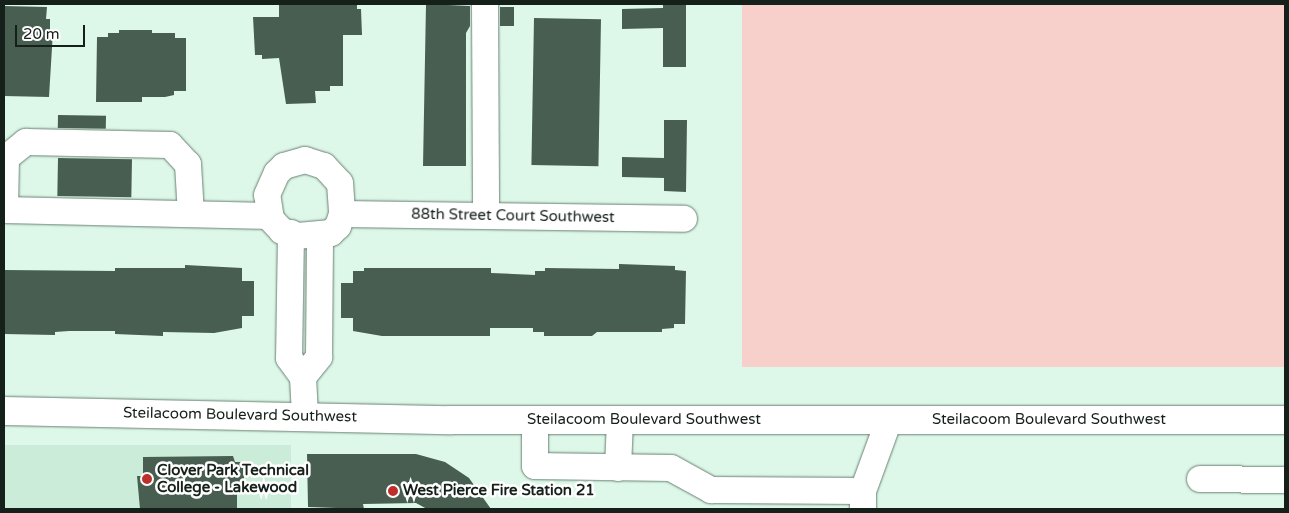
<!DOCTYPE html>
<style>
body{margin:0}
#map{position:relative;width:1289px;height:513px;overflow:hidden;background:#ddf7e8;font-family:"Varela Round",sans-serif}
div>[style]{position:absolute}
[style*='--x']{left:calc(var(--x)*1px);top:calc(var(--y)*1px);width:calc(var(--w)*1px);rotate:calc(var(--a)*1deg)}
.built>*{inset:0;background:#caecd9;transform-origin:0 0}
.green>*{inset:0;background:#f7d0cb;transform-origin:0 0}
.building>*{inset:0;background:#475e51;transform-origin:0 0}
.roads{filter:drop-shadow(0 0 1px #6a8174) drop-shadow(0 0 1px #6a8174)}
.minor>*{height:26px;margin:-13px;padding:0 13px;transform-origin:13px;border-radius:13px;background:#fff}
.major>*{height:28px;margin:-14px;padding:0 14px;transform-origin:14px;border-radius:14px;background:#fff}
.dots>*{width:14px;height:14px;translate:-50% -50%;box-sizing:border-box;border:2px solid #fff;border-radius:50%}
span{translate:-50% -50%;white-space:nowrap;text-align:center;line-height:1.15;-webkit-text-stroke:5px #fff;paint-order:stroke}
.street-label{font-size:15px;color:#16201a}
.poi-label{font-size:15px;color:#16201a;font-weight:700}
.left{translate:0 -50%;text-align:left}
.frame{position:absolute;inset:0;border:5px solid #16201a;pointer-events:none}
.scale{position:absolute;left:15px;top:25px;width:70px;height:22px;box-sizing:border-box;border:2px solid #16201a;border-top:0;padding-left:6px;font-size:15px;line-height:18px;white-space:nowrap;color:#16201a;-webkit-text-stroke:4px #fff;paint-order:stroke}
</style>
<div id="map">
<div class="built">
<div style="left:291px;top:445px;width:64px;height:287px;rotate:90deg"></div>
</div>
<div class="green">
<div style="left:742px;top:4px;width:543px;height:363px"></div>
</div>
<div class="building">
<div style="clip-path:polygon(279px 4px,357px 4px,357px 9px,361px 9px,362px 35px,343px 35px,343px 86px,330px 86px,330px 91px,315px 91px,316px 103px,286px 104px,279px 58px,262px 59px,262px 55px,255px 55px,253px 17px,279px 17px)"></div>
<div style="clip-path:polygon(426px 4px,470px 6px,470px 26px,466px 33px,466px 166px,423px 166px)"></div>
<div style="clip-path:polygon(663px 4px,686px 4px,686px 67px,663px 67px,663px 28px,622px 29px,622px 9px,663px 8px)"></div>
<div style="clip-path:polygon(4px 6px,47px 7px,46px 19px,50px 19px,50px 31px,53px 31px,49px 97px,4px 96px)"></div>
<div style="left:500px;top:7px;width:14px;height:19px"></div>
<div style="left:534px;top:18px;width:67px;height:147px;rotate:1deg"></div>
<div style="clip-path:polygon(119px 30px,152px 30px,152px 33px,175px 33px,175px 38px,186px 38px,186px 91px,174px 91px,174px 95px,165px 97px,142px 97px,142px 102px,96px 102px,97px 37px,108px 37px,108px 33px,119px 33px)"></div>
<div style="left:58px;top:115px;width:48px;height:13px;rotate:1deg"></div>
<div style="clip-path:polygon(664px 120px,687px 120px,686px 192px,664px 191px,664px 178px,622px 177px,622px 157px,664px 158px)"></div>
<div style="left:58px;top:158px;width:74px;height:38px;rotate:1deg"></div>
<div style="clip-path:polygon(619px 264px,675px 266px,675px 270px,686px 271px,685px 324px,674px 324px,674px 328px,662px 329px,662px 332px,597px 332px,592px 336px,544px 336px,544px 332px,533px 332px,533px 328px,490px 328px,490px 336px,382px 336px,353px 331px,353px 318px,341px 318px,341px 283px,353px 283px,353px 271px,364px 271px,364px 268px,491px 268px,491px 273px,535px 275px,535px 271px,545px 271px,545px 268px,619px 269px)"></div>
<div style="clip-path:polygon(185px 265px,242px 268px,242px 281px,254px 281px,254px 316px,242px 316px,242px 328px,214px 333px,163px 332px,163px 336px,115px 334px,115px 331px,69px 331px,55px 332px,55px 335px,4px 334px,4px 270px,115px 271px,115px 268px,185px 268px)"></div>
<div style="clip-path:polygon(307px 454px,416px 454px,445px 462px,469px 478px,491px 509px,427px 509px,416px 503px,363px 504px,364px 509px,308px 507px)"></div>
<div style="clip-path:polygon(233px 456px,235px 462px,244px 462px,244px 485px,237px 485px,237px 508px,140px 509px,137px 476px,143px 476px,143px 457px)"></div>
</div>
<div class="roads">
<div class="minor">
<div style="--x:485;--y:4;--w:212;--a:89.7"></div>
<div style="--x:305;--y:160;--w:20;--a:18"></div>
<div style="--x:324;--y:166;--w:23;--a:47"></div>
<div style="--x:340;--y:183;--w:31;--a:86"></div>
<div style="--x:342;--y:214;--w:13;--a:108"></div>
<div style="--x:338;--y:226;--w:10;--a:135"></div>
<div style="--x:331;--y:233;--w:33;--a:175"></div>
<div style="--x:298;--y:236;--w:17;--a:-163"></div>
<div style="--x:282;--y:231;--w:16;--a:-133"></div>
<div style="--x:271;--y:219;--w:24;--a:-99"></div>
<div style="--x:267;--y:195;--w:24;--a:-66"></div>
<div style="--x:277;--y:173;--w:10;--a:-45"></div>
<div style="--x:284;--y:166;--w:22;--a:-16"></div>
<div style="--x:4;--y:210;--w:266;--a:1.3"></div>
<div style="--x:5;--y:210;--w:52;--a:-88.9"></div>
<div style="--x:6;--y:158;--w:26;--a:-39"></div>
<div style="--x:26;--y:142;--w:144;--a:1.2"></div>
<div style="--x:170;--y:145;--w:26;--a:47"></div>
<div style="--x:188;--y:164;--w:50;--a:86.6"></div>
<div style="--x:342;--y:214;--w:342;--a:0.8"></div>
<div style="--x:291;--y:233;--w:125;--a:90.9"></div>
<div style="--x:289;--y:358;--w:24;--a:54"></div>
<div style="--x:303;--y:377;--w:39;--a:87"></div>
<div style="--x:303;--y:377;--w:26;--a:-51"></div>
<div style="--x:319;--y:357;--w:120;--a:-89.5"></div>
<div style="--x:535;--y:420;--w:46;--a:90"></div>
<div style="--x:535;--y:466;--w:136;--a:0.8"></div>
<div style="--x:671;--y:468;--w:46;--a:28.8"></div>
<div style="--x:711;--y:490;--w:152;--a:0.4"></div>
<div style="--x:618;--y:468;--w:48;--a:-87.6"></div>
<div style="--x:1200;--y:479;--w:85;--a:0.7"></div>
<div style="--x:863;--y:509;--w:18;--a:-90"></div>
<div style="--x:863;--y:491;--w:76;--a:-69.9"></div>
</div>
<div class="major">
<div style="--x:4;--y:411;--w:446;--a:1.2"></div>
<div style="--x:450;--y:420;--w:835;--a:0"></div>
</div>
</div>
<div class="dots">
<div style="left:147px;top:479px;background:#bd2f2b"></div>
<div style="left:393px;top:491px;background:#bd2f2b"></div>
</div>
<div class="street-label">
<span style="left:513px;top:216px;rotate:1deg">88th Street Court Southwest</span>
<span style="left:240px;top:415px;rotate:1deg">Steilacoom Boulevard Southwest</span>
<span style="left:644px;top:420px">Steilacoom Boulevard Southwest</span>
<span style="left:1049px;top:420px">Steilacoom Boulevard Southwest</span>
</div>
<div class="poi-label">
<span class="left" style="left:157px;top:479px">Clover Park Technical<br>College - Lakewood</span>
<span class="left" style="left:403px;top:491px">West Pierce Fire Station 21</span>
</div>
<div class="frame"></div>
<div class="scale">20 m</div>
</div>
